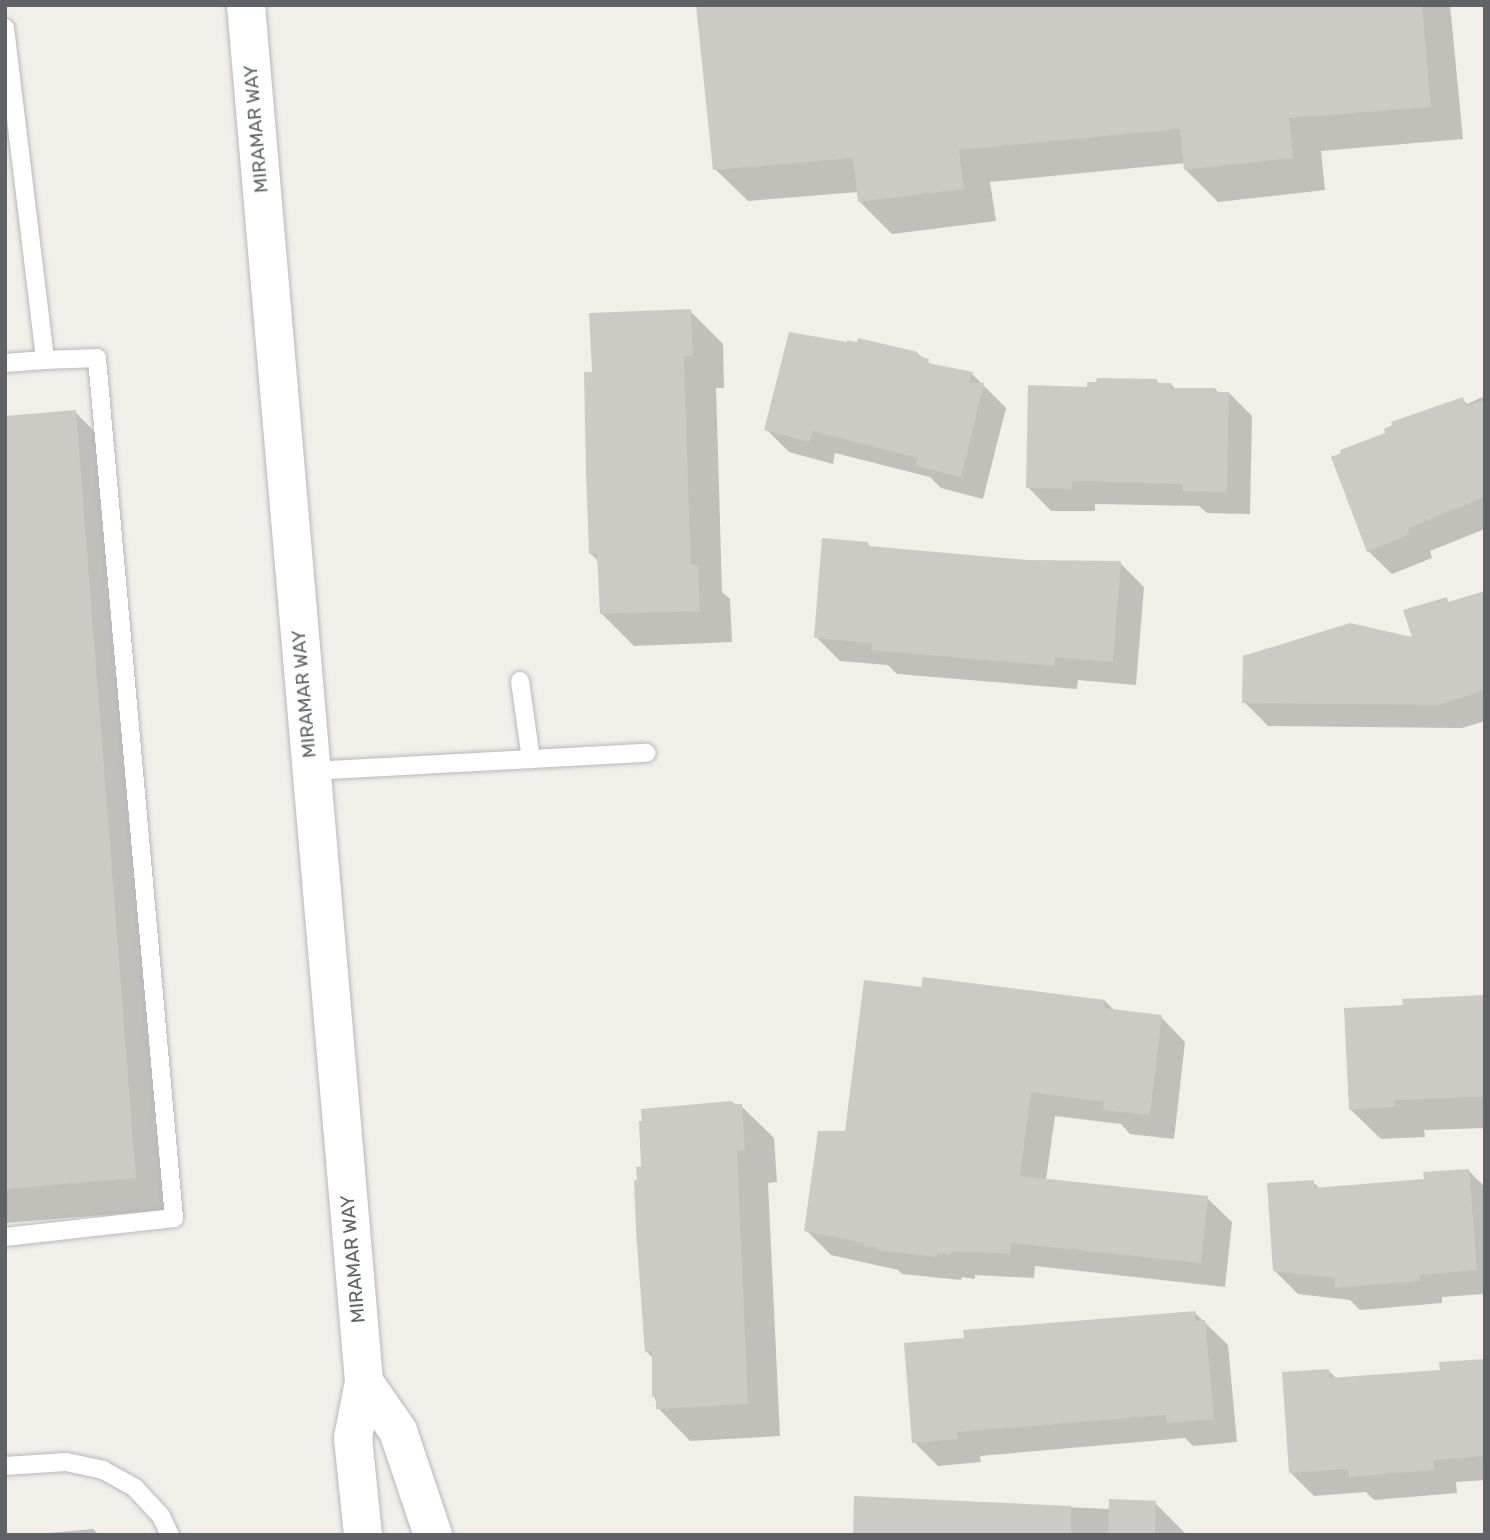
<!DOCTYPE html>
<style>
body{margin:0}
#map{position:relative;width:1490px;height:1540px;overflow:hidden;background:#f1efe8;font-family:Rubik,sans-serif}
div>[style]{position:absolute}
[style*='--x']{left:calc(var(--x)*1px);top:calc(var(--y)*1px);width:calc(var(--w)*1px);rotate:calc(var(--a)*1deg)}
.shadow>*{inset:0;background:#0003}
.building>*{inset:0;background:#cccac5;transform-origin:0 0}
.roads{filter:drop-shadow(0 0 2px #b5b8bc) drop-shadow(0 0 2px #b5b8bc)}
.lane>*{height:18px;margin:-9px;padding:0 9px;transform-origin:9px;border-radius:9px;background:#fff}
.secondary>*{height:38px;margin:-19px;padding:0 19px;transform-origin:19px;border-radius:19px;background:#fff}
span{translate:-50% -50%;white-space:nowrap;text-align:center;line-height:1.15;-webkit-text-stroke:7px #fff;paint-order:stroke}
.street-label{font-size:19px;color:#5f6368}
.frame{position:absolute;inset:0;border:7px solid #5f6368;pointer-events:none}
</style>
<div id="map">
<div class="shadow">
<div style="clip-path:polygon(697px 5px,1450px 5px,1463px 139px,1321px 151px,1325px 190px,1218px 202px,1186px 170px,1185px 163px,990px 182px,996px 221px,892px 234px,859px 201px,858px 192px,748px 201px,715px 169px)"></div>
<div style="clip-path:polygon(690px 311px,723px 344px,724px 388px,716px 388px,719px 487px,722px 592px,730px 599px,732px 642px,634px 646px,601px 613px,599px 562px,591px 554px,593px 374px)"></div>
<div style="clip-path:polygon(917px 353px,933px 366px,972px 374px,1006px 408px,983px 499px,941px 488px,930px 477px,835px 453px,833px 464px,789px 452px,766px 429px)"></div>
<div style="clip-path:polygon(1157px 381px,1160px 384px,1171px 384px,1176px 390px,1215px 389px,1219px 393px,1229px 393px,1252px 416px,1250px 514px,1207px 513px,1199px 506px,1095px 504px,1095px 511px,1051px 511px,1028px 487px,1088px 389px)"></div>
<div style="clip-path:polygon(1485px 396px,1485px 529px,1430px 551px,1432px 558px,1392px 574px,1368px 551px,1388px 434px,1394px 426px,1393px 423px,1449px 402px,1451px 404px,1462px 399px,1467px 404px)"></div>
<div style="clip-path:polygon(75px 412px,108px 445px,167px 1210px,5px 1223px,5px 417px)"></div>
<div style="clip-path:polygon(867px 543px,872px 548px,1027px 562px,1120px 563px,1144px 587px,1136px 685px,1078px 680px,1077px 689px,897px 674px,888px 665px,840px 661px,816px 637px)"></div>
<div style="clip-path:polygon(1485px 592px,1485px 721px,1462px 728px,1268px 726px,1244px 702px,1414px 639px,1446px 599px,1450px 603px)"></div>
<div style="clip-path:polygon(923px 989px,1105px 1001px,1115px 1011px,1161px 1017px,1185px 1042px,1174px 1139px,1130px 1134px,1121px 1124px,1055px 1116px,1046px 1180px,1207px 1198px,1232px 1222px,1225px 1287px,1035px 1266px,1034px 1278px,975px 1275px,975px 1279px,962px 1277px,961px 1280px,902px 1274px,898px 1270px,831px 1255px,806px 1230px,846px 1133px)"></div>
<div style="clip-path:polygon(1485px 997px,1485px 1128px,1424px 1130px,1425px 1137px,1381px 1139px,1350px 1109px,1404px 1007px)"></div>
<div style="clip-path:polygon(731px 1102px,741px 1106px,774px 1138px,777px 1182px,768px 1183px,780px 1436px,690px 1441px,658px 1408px,654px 1396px,654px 1359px,646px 1351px,639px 1182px,643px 1168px)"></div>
<div style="clip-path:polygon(1469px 1171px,1485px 1187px,1485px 1294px,1442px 1297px,1442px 1303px,1360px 1310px,1350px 1300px,1298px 1294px,1274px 1270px,1313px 1182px,1320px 1189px,1426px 1181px)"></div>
<div style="clip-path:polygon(1195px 1313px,1228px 1345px,1237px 1442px,1193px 1446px,1185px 1438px,980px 1456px,981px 1462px,938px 1466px,914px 1442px)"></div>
<div style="clip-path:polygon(1485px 1360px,1485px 1480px,1456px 1482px,1457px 1493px,1374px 1500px,1366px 1492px,1314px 1496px,1291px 1473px,1328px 1370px,1337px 1379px,1442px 1372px)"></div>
<div style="clip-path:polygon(856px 1498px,1110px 1509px,1155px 1503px,1187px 1535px,854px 1535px)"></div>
<div style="clip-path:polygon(93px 1529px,99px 1535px,26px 1535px)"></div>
</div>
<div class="building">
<div style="clip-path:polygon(696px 5px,1422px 5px,1431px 107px,1289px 118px,1293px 158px,1184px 170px,1180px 129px,959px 150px,964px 189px,858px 202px,853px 158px,713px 170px)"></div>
<div style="clip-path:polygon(691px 309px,693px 356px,684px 356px,687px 454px,691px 565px,698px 565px,700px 611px,600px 614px,597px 554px,589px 554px,586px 471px,584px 372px,592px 372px,589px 313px)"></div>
<div style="clip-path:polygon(789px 332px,847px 342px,847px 340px,857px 342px,858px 338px,918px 352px,917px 356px,929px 359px,928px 363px,973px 372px,969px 383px,984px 383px,961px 477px,916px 466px,918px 458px,812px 431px,810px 442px,764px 430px)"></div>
<div style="clip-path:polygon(1097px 378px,1157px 379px,1158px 383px,1171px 383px,1171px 388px,1215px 388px,1215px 392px,1229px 392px,1227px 492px,1182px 491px,1182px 484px,1072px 481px,1072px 489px,1026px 488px,1028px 385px,1087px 387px,1087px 382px,1096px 382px)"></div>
<div style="clip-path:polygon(1463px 397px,1466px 406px,1485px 400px,1485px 497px,1408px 528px,1410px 534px,1367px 552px,1331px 457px,1341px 453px,1340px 450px,1385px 433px,1384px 429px,1392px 425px,1391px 422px)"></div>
<div style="clip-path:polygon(76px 410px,136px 1178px,5px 1189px,5px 416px)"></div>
<div style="clip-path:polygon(822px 538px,868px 542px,868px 546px,1027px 560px,1121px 561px,1113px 662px,1055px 657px,1054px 666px,871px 650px,872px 643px,814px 638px)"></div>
<div style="clip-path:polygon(1485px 591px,1485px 690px,1438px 705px,1242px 703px,1243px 656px,1350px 623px,1412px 637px,1403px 610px,1447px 597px,1448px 602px)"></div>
<div style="clip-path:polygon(923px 977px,1105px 1000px,1104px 1008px,1162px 1015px,1150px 1115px,1103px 1110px,1104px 1102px,1031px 1092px,1020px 1176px,1208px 1196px,1201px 1263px,1011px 1243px,1010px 1254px,951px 1251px,951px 1255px,937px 1253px,937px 1257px,876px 1250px,876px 1247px,864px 1246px,864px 1243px,804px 1231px,818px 1131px,845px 1131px,864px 980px,921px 987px)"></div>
<div style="clip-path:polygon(1485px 995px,1485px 1097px,1394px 1100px,1395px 1107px,1349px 1110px,1344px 1008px,1403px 1005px,1402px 999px)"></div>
<div style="clip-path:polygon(732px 1101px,732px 1104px,742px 1104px,745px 1150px,737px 1151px,748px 1404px,656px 1409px,656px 1396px,652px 1397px,652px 1351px,645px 1352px,636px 1231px,634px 1180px,637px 1180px,636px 1167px,641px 1167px,639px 1121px,642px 1121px,641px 1109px)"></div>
<div style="clip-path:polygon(1469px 1169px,1477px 1270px,1419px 1275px,1420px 1281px,1335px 1288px,1335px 1278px,1273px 1271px,1267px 1183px,1314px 1180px,1314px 1188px,1424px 1179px,1423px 1172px)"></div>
<div style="clip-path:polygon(1196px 1311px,1195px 1321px,1205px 1320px,1214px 1419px,1167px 1423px,1166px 1415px,957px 1432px,958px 1439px,912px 1443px,904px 1343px,964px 1338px,963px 1330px)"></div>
<div style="clip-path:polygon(1485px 1359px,1485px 1456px,1434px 1460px,1434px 1470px,1349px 1477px,1348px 1469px,1289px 1473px,1282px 1372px,1329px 1369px,1329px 1378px,1440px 1370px,1439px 1362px)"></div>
<div style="clip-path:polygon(854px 1496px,1071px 1506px,1071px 1535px,853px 1535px)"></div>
<div style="left:1109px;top:1499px;width:47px;height:36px;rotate:2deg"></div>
</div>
<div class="roads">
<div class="lane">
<div style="--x:5;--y:28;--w:334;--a:83.1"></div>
<div style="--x:45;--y:360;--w:40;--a:175.7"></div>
<div style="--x:520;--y:681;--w:79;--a:82"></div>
<div style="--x:311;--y:771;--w:336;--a:-3.1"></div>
<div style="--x:5;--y:1237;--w:170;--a:-6.4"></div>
<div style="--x:174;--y:1218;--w:863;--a:-95.12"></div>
<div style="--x:97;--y:358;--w:52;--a:177.8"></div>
<div style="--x:5;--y:1466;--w:61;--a:-3.8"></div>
<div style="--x:66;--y:1462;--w:38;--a:12"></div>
<div style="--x:103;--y:1470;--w:37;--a:29"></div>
<div style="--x:135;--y:1488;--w:38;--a:47"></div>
<div style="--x:161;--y:1516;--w:21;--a:65"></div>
</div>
<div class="secondary">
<div style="--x:246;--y:5;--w:1382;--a:85.1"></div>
<div style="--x:364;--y:1382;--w:57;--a:101.1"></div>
<div style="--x:353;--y:1438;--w:98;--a:84.1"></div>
<div style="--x:364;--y:1382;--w:60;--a:55.2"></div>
<div style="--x:398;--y:1431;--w:110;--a:71.4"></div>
</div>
</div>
<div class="street-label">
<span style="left:256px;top:129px;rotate:-95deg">MIRAMAR WAY</span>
<span style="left:304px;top:694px;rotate:-95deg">MIRAMAR WAY</span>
<span style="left:353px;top:1259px;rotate:-95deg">MIRAMAR WAY</span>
</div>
<div class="frame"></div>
</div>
